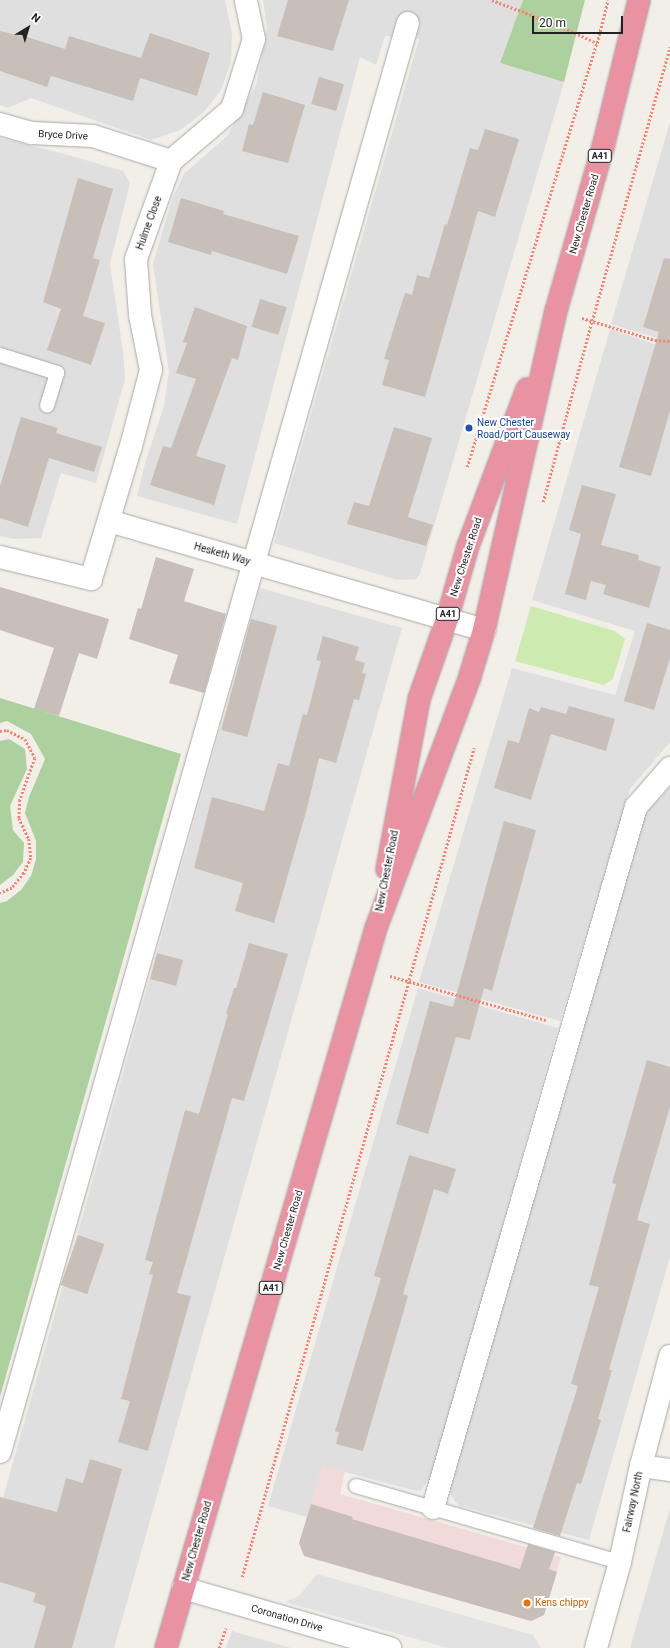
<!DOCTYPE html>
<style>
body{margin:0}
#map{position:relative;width:670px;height:1648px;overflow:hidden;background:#f2efe9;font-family:Roboto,sans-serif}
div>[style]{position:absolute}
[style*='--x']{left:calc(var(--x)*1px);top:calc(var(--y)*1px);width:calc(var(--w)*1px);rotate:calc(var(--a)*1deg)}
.residential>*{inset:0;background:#e0dfdf}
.commercial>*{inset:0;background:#f2dad9}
.grass>*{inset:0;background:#cdebb0}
.forest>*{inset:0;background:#add19e}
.parking>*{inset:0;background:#e2e2e2}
.building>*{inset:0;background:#c7bfb8;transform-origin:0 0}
.path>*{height:2.5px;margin-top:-1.25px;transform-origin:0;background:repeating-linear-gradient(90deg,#fa8072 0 2px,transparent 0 4px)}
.roads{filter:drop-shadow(0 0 1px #a9a9a9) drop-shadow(0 0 1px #a9a9a9)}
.lane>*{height:14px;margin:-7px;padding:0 7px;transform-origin:7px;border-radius:7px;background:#fff}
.street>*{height:22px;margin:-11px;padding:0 11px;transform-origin:11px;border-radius:11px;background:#fff}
.highway>*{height:22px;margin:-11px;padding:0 11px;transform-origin:11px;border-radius:11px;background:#e892a2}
.dots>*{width:11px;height:11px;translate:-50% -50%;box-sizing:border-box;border:2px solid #fff;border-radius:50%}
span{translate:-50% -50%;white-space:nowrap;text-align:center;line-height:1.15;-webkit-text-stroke:4px #fff;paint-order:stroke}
.shield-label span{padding:1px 3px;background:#fff;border:1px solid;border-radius:3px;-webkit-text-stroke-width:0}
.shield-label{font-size:9px;color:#222;font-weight:700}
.street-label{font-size:10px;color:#222}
.transit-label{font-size:10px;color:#164399}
.left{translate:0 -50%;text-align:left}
.food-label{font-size:10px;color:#c56008}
.north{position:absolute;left:8px;top:8px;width:40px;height:40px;-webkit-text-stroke:3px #fff;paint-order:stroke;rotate:38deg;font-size:11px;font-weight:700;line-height:16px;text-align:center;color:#222}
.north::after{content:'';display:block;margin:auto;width:14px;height:18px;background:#222;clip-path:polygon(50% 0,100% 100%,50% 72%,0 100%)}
.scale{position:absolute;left:532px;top:16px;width:91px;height:18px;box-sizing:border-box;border:2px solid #222;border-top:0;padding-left:5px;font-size:12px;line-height:14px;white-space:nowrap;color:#222;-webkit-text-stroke:3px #fff;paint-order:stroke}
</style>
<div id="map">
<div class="residential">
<div style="clip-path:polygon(0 0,225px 0,232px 33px,231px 62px,221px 90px,203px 113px,180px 130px,151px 140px,31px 98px,8px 108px,0 105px)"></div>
<div style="clip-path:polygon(263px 0,523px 0,500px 63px,564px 82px,420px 574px,416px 579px,397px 580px,274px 543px,419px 39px,385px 36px,376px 65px,360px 57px,237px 524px,137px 496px,145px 463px,164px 406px,169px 372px,153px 264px,172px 199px,184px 174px,227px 136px,256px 85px,267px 28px)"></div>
<div style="clip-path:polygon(670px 122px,670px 339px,660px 339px,611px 324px)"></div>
<div style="clip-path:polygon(0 138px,61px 153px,123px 171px,130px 183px,110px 264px,123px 352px,125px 379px,96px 483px,61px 473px,41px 538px,14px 539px,0 536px)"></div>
<div style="clip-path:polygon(610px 329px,658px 345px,670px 345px,670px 742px,630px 789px,560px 1021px,419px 982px,512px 668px,615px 695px,635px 631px,532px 600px)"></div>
<div style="clip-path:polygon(260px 588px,402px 628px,114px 1648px,0 1648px,0 1508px)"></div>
<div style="clip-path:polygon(670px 787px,670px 1257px,589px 1540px,459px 1506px,450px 1494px,453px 1479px,642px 817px)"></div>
<div style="clip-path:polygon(418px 988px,558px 1028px,433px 1472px,421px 1491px,412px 1490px,323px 1466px,307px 1517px,268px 1506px)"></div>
<div style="clip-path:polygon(670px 1508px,670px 1648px,630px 1648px)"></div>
<div style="clip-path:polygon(232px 1631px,291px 1648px,226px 1648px)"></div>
</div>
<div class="commercial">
<div style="clip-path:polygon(323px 1466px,345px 1471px,340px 1494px,561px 1557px,544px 1615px,531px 1621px,304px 1556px,299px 1543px)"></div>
</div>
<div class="grass">
<div style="clip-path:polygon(531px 606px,615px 631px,625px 639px,613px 679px,604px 685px,515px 661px)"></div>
</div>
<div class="forest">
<div style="clip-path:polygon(523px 0,585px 0,564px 82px,500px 63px)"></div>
<div style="clip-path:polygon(0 698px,181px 754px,0 1397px,0 903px,7px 901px,21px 890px,31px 876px,36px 859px,36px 841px,25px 813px,29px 797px,45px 759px,31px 734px,7px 721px,0 723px)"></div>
<div style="clip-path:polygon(9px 739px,25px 749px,27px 769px,10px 806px,13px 830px,24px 843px,23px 862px,13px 875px,0 885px,0 741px)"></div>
</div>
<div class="parking">
<div style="clip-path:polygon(317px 1574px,533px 1635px,541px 1648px,448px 1648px,285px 1602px,299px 1596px)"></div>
</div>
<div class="building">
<div style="clip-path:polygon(288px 0,349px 0,333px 51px,277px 36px)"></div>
<div style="clip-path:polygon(0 31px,21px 36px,21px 35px,65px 49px,69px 36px,141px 58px,150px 33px,210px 53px,197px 96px,140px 78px,133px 101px,51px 76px,47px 87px,0 71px)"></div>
<div style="left:319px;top:77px;width:26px;height:28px;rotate:16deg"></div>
<div style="clip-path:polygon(263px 92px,305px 105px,288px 163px,242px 151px,249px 124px,253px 125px)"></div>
<div style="clip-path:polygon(485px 129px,519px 139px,495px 217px,478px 211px,425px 397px,382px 385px,389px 360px,384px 359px,405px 293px,412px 295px,417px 275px,429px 278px,445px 224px,447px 225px,470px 148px,478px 150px)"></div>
<div style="clip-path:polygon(78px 178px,113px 189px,93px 258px,100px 260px,83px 316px,105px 323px,91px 365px,47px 350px,61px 309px,43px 302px)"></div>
<div style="clip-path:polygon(181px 198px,224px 211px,223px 214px,299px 236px,287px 274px,212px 251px,211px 255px,168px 242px)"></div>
<div style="clip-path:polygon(664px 258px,670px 259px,670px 411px,651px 476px,619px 467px,659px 332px,643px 327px)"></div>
<div style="left:260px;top:299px;width:28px;height:29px;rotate:17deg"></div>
<div style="clip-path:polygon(195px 307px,247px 326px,238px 360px,232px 358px,196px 456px,226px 465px,214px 505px,150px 485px,163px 446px,171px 448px,196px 379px,176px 373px,187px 343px,183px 342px)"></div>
<div style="clip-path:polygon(21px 417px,58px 428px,56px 433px,102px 447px,94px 472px,49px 458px,28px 527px,0 518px,0 486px)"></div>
<div style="clip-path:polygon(394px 427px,432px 438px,408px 517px,433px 525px,426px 546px,347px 524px,354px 502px,369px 506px)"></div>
<div style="clip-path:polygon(582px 485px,616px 494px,601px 545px,639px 555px,638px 560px,661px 567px,649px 608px,603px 594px,606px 585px,591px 581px,586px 600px,565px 594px,581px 534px,569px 530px)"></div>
<div style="clip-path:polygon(156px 557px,194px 569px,184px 601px,226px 614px,204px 693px,169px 683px,178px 655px,129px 639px,138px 608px,141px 609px)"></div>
<div style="clip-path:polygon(0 587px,109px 619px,97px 659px,79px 653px,59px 716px,34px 709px,54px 648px,0 630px)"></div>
<div style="left:251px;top:619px;width:27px;height:115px;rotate:15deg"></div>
<div style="clip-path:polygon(647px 623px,670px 630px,670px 658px,654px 710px,624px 701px)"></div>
<div style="clip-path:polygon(323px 636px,359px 647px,355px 660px,365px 663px,362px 673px,366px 674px,359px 700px,354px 699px,336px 763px,319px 758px,306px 812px,274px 923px,235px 911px,243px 883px,194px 868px,212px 797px,264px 811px,278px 763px,289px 766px,303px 714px,307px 715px,321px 661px,316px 660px)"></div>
<div style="clip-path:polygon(569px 706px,615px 719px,606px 751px,551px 734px,531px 800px,494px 788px,508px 740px,519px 743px,529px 708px,539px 712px,541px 707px,566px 714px)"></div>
<div style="clip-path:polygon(504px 821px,536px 830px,492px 991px,484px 988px,470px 1040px,456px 1037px,428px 1134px,396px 1124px,430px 1001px,453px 1007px)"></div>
<div style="clip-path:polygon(249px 943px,288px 954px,244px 1101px,232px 1098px,177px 1293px,191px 1296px,148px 1451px,118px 1442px,130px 1401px,121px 1399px,153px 1275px,149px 1274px,153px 1262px,145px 1260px,185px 1110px,199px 1114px,228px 1014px,226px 1014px,234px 988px,236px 988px)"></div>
<div style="left:157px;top:953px;width:27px;height:27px;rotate:15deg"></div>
<div style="clip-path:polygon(647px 1060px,670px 1067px,670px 1107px,637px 1220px,650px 1224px,609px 1370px,612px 1370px,598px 1419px,601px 1420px,581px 1484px,577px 1483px,560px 1536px,533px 1528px,578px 1386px,571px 1384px,599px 1287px,589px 1285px,616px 1184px,612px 1183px)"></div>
<div style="clip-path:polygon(409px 1155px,456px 1169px,448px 1194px,434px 1189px,403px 1294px,408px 1296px,363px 1451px,336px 1444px,339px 1432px,335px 1431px,381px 1278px,374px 1276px)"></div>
<div style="left:78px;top:1235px;width:28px;height:53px;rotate:19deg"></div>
<div style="clip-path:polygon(90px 1459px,122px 1469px,72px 1648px,34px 1648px,46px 1606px,33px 1602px,36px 1593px,0 1582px,0 1497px,57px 1512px,66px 1478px,83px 1483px)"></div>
<div style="clip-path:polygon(311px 1504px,353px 1517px,352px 1519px,520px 1569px,528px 1544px,555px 1552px,549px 1569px,557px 1572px,544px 1615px,531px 1621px,304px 1556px,299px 1543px)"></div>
</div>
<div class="path">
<div style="--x:492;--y:0;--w:73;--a:20.9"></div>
<div style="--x:560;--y:26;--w:41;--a:24.7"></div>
<div style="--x:582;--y:318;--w:76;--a:16.8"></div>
<div style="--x:655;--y:340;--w:15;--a:4"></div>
<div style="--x:467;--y:467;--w:443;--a:-73"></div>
<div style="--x:597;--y:43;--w:44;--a:-75.7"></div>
<div style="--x:543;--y:502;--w:188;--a:-74.9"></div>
<div style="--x:592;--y:321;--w:285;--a:-74.1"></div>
<div style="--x:0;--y:731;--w:7;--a:-8"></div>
<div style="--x:7;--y:730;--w:20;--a:27"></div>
<div style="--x:25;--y:739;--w:21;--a:62"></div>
<div style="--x:35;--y:758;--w:45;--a:109.7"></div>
<div style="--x:20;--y:800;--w:18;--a:93"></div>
<div style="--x:19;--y:818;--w:23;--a:65"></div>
<div style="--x:29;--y:839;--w:19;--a:84"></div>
<div style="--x:31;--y:858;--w:17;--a:115"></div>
<div style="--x:24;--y:873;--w:19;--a:129"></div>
<div style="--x:12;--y:888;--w:13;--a:157"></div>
<div style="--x:390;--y:976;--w:162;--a:15.8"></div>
<div style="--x:242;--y:1577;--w:861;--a:-74.37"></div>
<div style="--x:219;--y:1648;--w:21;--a:-71"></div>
</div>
<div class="roads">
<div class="lane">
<div style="--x:0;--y:355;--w:60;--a:17.5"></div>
<div style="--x:57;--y:373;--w:34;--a:107"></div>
<div style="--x:356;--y:1486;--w:275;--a:16.1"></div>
</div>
<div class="street">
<div style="--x:0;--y:124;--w:33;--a:16"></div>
<div style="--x:32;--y:133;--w:61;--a:2.8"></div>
<div style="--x:93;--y:136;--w:82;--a:17.8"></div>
<div style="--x:109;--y:521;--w:391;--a:16.2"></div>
<div style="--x:0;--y:557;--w:94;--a:13.6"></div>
<div style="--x:91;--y:579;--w:139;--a:-73.3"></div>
<div style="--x:131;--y:446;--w:79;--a:-75.3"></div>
<div style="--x:151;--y:370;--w:56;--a:-101.3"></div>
<div style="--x:140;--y:315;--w:56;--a:-94.1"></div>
<div style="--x:136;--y:259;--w:104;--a:-70.3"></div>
<div style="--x:171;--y:161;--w:80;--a:-40.4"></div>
<div style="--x:232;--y:109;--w:73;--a:-72.6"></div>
<div style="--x:254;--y:39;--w:40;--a:-102"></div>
<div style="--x:0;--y:1452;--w:1486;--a:-74.07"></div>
<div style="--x:641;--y:1466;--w:29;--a:8"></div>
<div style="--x:433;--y:1508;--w:730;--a:-73.85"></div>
<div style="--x:636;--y:807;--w:52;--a:-48.9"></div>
<div style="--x:183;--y:1588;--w:216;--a:16.2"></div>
<div style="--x:596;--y:1648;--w:89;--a:-74.4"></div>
<div style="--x:620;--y:1562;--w:98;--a:-77.7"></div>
<div style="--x:641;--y:1466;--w:114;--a:-75.2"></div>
</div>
<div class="highway">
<div style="--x:387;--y:869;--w:173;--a:-79.3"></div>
<div style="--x:419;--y:699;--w:85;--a:-70.7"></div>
<div style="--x:447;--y:619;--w:76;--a:-74"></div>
<div style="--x:468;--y:546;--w:168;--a:-69.4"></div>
<div style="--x:166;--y:1648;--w:750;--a:-73.74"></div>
<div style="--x:376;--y:928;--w:269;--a:-69.5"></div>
<div style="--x:470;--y:676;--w:48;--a:-73.1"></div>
<div style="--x:484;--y:630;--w:327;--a:-77.3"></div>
<div style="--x:556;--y:311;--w:171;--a:-74"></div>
<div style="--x:603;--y:147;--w:151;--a:-76.2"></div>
</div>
</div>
<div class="dots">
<div style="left:469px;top:428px;background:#1a4fb4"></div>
<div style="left:527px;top:1603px;background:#e8710a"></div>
</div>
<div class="shield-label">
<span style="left:600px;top:156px">A41</span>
<span style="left:448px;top:614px">A41</span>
<span style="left:271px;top:1288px">A41</span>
</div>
<div class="street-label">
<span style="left:63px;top:135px;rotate:3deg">Bryce Drive</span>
<span style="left:584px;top:214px;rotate:-74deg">New Chester Road</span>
<span style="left:149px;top:223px;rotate:-70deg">Hulme Close</span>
<span style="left:222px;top:554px;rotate:16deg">Hesketh Way</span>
<span style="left:466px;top:557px;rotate:-72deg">New Chester Road</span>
<span style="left:387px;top:871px;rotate:-79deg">New Chester Road</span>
<span style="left:288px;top:1230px;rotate:-74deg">New Chester Road</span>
<span style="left:633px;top:1502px;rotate:-78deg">Fairway North</span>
<span style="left:197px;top:1541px;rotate:-74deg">New Chester Road</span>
<span style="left:287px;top:1618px;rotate:16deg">Coronation Drive</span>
</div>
<div class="transit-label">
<span class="left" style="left:477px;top:428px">New Chester<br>Road/port Causeway</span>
</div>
<div class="food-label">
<span class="left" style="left:535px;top:1603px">Kens chippy</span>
</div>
<div class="north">N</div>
<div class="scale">20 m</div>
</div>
